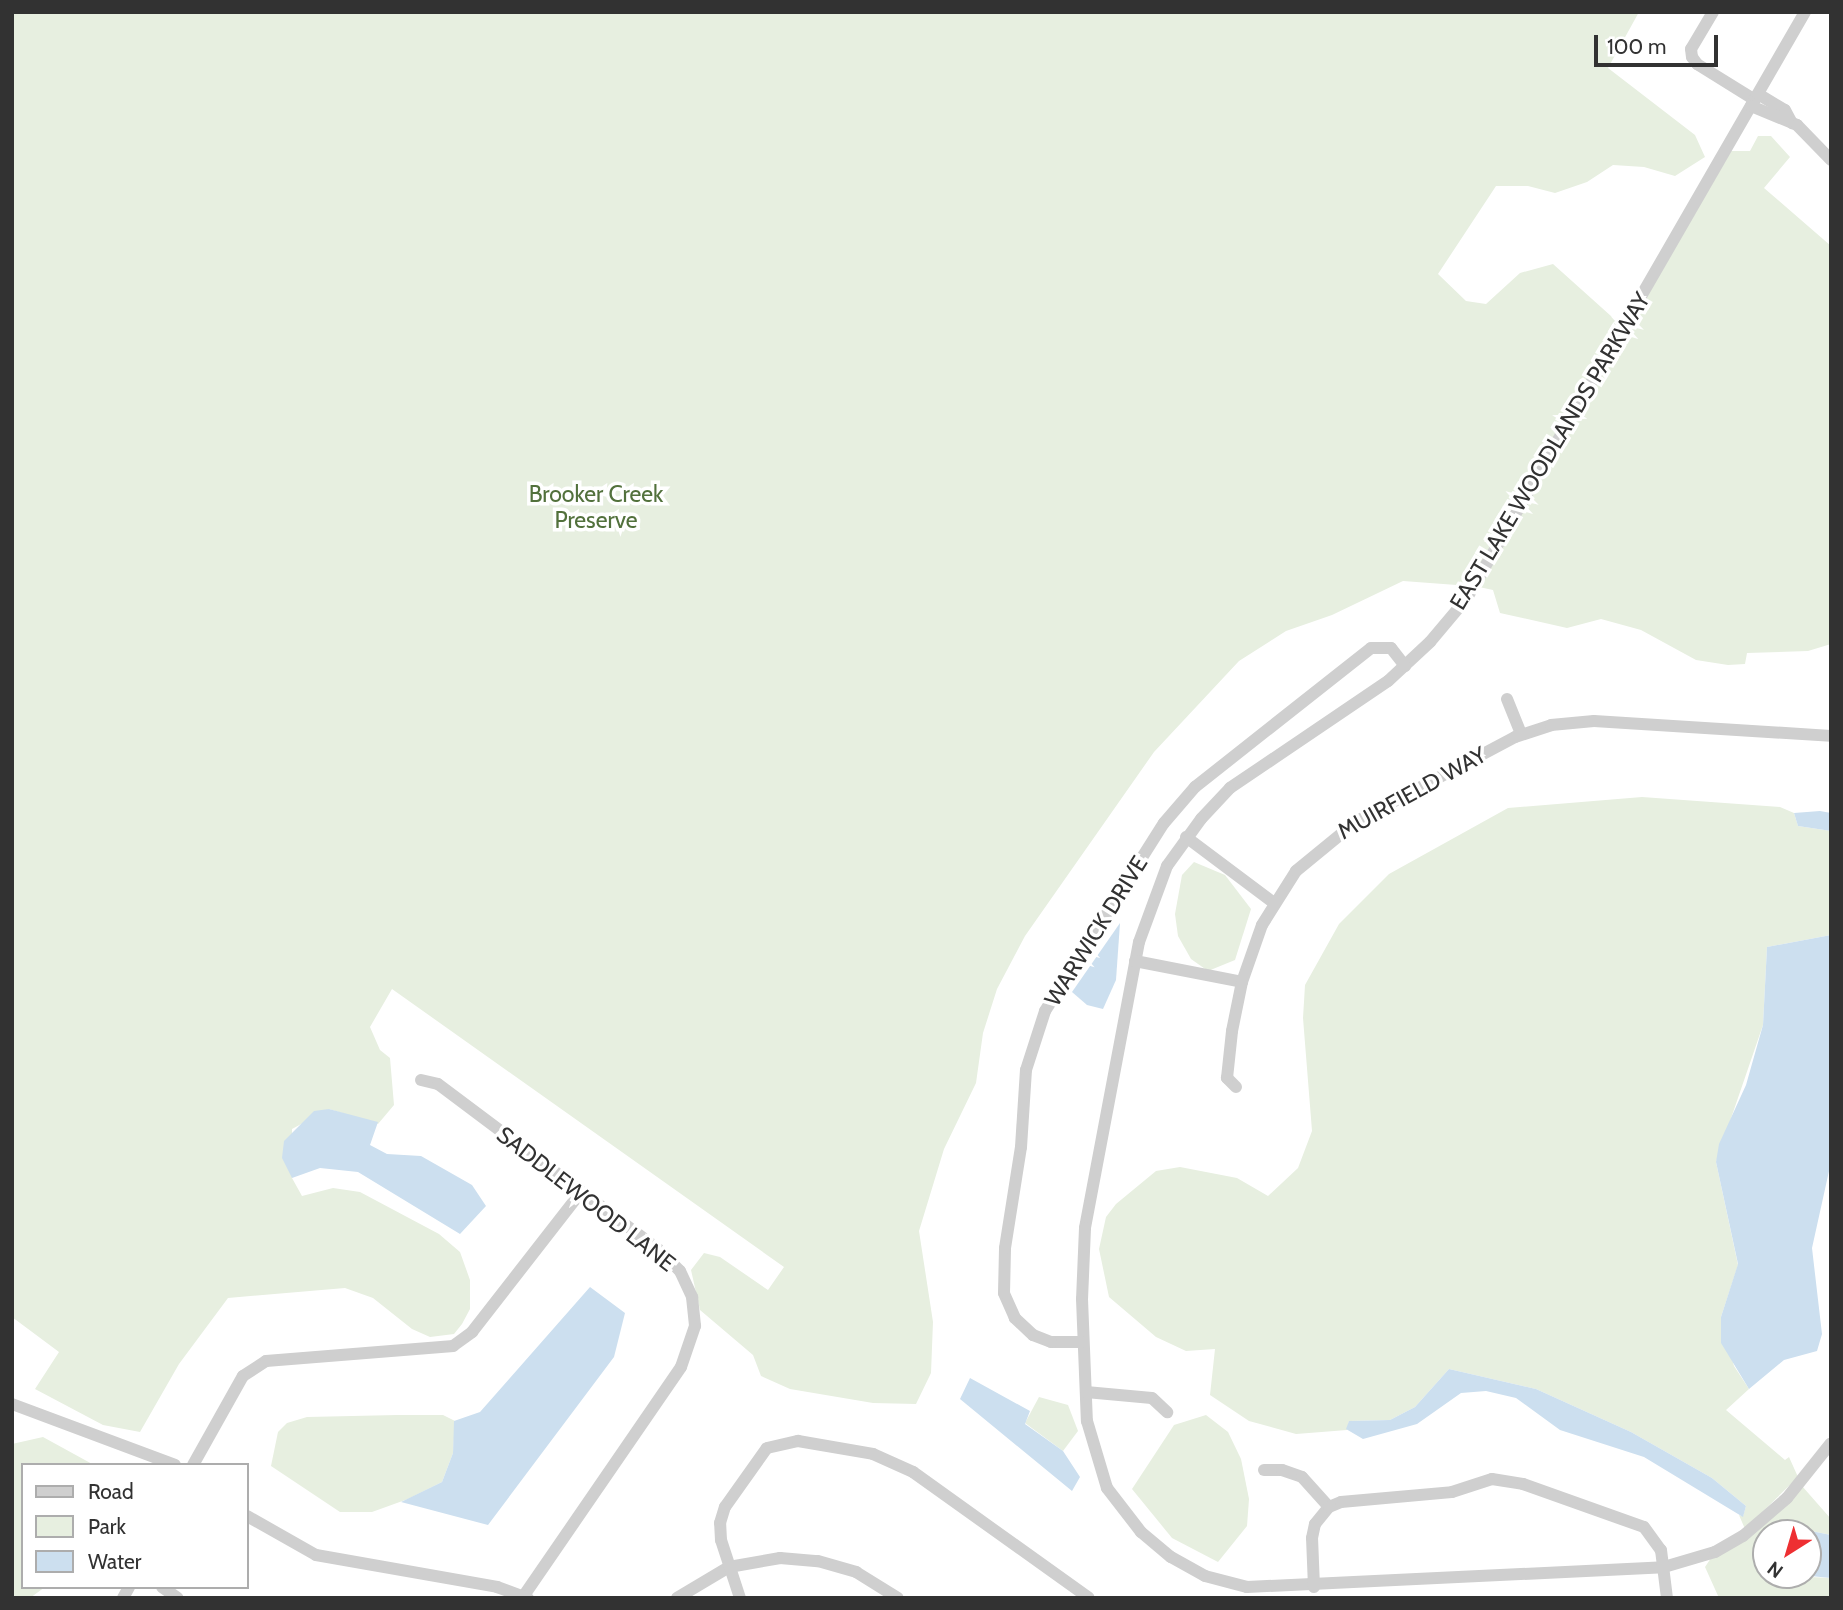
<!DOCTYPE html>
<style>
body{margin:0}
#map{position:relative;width:1843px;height:1610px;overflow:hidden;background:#fff;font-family:Cabin,sans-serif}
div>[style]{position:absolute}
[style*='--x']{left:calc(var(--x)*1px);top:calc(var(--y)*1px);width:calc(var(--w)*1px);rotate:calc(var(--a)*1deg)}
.green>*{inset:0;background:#e7efe0}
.water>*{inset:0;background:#ccdfef}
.minor>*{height:12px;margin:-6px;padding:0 6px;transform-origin:6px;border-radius:6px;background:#cfcfcf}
span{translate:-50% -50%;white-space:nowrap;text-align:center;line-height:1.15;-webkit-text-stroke:7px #fff;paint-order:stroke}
.street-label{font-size:23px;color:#323232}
.park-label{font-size:23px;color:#52713c}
.frame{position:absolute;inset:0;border:14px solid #323232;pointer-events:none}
.legend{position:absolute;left:21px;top:1463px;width:228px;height:126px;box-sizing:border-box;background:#fff;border:2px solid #adadad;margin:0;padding:9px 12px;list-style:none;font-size:21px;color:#323232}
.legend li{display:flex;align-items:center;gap:14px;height:35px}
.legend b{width:35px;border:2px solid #adadad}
.north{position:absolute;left:1752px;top:1519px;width:70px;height:70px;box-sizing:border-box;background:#fff;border:2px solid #adadad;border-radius:50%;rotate:217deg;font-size:19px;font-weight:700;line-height:28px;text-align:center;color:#323232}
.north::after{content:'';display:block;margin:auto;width:24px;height:32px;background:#ee2f32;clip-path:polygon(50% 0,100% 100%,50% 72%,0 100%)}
.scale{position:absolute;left:1594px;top:35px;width:124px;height:32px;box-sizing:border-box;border:4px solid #323232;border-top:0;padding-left:9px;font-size:21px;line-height:24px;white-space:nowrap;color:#323232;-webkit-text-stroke:5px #fff;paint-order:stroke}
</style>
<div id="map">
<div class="green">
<div style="clip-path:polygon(12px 12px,1639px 12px,1608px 68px,1695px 135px,1705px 157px,1675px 176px,1644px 167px,1613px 165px,1587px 182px,1555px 193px,1528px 186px,1496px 186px,1438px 274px,1466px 301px,1486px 304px,1520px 273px,1553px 264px,1621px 325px,1470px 586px,1403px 581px,1332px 615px,1286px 631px,1239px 661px,1154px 752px,1025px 936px,997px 989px,983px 1033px,976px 1083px,944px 1149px,919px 1231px,933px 1322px,931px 1373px,916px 1404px,873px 1403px,790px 1389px,761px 1376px,753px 1355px,700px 1310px,691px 1270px,704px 1253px,720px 1257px,768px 1290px,784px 1267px,392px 989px,370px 1027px,380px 1050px,390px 1058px,394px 1105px,378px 1124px,329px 1109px,292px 1129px,292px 1178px,302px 1196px,333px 1188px,360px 1192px,439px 1234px,460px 1252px,470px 1280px,470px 1309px,462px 1324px,454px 1334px,430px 1337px,412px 1329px,373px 1298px,345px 1288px,228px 1298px,179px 1364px,140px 1432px,103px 1425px,35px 1389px,59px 1352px,12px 1317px)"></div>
<div style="clip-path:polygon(1758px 136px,1771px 136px,1790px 157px,1764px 188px,1831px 246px,1831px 644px,1808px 651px,1747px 653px,1745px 664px,1728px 665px,1696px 660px,1641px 630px,1601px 619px,1567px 628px,1500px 613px,1493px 590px,1479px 587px,1731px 151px,1750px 151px)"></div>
<div style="clip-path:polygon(1642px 797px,1780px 807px,1794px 813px,1798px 826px,1831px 831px,1831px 935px,1767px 947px,1763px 1025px,1716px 1162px,1738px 1265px,1721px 1317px,1734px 1366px,1749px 1389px,1726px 1410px,1785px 1460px,1789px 1457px,1798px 1477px,1745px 1529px,1739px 1515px,1743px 1516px,1746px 1506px,1712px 1478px,1631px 1432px,1536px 1389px,1449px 1369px,1415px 1407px,1390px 1420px,1349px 1421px,1347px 1430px,1296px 1434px,1249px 1421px,1210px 1395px,1215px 1349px,1186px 1351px,1156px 1337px,1109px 1297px,1099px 1249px,1106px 1217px,1116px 1204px,1156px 1171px,1180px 1167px,1237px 1178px,1268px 1196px,1298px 1168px,1312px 1131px,1303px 1018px,1305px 985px,1339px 924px,1389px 874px,1508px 808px)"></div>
<div style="clip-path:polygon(1194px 862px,1225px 875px,1251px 909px,1235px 960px,1208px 971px,1191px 959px,1178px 936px,1175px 914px,1182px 875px)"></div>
<div style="clip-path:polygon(1039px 1397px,1068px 1405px,1078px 1431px,1063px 1451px,1025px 1423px)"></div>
<div style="clip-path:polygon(397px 1415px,443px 1415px,455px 1421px,453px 1453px,442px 1482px,408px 1499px,372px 1512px,340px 1512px,271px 1466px,278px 1432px,287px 1423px,307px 1417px)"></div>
<div style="clip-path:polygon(1206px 1415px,1228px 1432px,1241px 1459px,1249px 1499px,1247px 1526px,1218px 1562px,1172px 1538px,1132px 1489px,1174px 1425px)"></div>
<div style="clip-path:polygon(43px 1437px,94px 1465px,23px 1465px,23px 1587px,45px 1587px,30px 1598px,12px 1598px,12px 1444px)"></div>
<div style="clip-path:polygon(1802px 1486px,1831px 1519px,1831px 1535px,1786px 1526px,1779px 1528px,1780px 1533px,1766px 1533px,1766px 1575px,1831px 1578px,1831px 1598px,1719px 1598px,1705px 1567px,1711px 1558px)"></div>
</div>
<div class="water">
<div style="clip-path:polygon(1820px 811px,1831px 813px,1831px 831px,1798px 826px,1794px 813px)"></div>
<div style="clip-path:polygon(1120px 923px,1116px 980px,1103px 1009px,1087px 1005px,1072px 992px)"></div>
<div style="clip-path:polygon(1831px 935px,1831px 1162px,1812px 1248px,1822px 1334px,1817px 1351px,1784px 1360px,1749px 1389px,1721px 1343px,1721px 1317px,1738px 1264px,1716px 1162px,1719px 1144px,1746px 1085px,1763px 1025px,1767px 947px)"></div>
<div style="clip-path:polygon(329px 1109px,378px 1122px,370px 1145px,387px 1154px,421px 1156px,472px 1185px,486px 1206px,460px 1234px,358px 1172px,320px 1168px,292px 1178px,282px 1158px,284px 1141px,314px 1111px)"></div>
<div style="clip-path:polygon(590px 1287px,625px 1313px,614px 1357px,488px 1525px,401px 1502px,442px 1482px,453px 1453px,454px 1421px,480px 1412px)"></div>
<div style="clip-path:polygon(1449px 1369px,1536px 1389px,1631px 1432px,1712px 1478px,1746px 1506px,1743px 1517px,1644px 1457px,1560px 1430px,1516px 1398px,1486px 1391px,1461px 1393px,1417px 1424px,1363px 1439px,1346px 1429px,1349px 1421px,1390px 1420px,1415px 1407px)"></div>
<div style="clip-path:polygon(970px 1378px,1030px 1411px,1025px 1424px,1063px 1451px,1080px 1477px,1072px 1491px,960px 1399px)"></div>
<div style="clip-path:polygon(1786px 1526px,1831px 1535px,1831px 1578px,1800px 1575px,1808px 1575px,1808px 1533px,1780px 1533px,1779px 1528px)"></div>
</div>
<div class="minor">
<div style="--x:1713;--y:12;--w:43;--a:120.7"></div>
<div style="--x:1691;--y:49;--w:8;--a:83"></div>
<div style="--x:1692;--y:57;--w:9;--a:54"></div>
<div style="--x:1697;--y:64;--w:68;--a:31.8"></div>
<div style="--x:1805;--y:12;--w:676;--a:119.98"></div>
<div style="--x:1467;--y:598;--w:57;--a:130.1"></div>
<div style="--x:1430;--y:642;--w:57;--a:137.1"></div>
<div style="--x:1388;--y:681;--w:191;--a:145.9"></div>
<div style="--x:1230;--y:788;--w:42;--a:133.1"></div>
<div style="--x:1201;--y:819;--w:58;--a:125.9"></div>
<div style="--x:1167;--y:866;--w:81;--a:110.2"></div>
<div style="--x:1139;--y:942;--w:291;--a:100.7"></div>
<div style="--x:1085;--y:1228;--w:71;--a:92.4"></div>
<div style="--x:1082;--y:1299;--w:122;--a:87.7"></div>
<div style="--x:1087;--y:1421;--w:70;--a:73.4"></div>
<div style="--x:1107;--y:1488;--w:56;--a:52.3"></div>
<div style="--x:1141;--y:1532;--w:39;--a:40"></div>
<div style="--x:1171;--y:1557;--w:39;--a:29"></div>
<div style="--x:1205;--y:1576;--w:43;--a:14.7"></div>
<div style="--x:1247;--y:1587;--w:417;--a:-2.7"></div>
<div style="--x:1664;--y:1567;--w:53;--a:-16.4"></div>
<div style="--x:1715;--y:1552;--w:32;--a:-30"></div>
<div style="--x:1743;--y:1536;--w:58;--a:-40.8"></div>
<div style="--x:1787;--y:1498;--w:70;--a:-51.3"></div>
<div style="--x:1758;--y:94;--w:31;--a:31"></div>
<div style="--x:1785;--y:110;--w:15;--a:62"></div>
<div style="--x:1751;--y:106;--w:50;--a:22.4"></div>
<div style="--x:1797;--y:125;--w:49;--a:45.8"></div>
<div style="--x:1507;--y:699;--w:38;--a:68"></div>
<div style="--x:1186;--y:837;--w:110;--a:36.9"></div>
<div style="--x:1135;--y:961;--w:109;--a:11.1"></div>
<div style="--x:421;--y:1080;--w:17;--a:13"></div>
<div style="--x:438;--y:1084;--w:275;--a:36.9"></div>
<div style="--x:658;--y:1249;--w:31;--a:45"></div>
<div style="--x:680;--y:1271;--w:29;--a:65"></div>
<div style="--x:692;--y:1297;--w:29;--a:84"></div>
<div style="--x:695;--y:1326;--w:43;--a:108.9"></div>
<div style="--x:681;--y:1367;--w:280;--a:124.5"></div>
<div style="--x:1236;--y:1087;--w:13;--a:-135"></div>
<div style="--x:1227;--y:1078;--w:47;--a:-83.9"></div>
<div style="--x:1232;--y:1031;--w:50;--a:-78.5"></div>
<div style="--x:1242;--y:982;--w:60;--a:-70.7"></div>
<div style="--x:1262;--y:925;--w:64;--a:-57.8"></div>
<div style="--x:1296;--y:871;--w:79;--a:-39.3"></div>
<div style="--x:1357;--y:821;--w:179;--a:-28"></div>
<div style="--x:1515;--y:737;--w:38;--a:-18"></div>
<div style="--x:1551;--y:725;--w:43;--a:-5.3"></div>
<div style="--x:1594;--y:721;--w:237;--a:3.6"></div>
<div style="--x:1083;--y:1342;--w:32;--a:180"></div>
<div style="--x:1051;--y:1342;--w:19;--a:-159"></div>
<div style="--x:1033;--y:1335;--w:25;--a:-137"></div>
<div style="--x:1015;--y:1318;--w:27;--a:-114"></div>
<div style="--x:1004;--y:1293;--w:45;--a:-88.7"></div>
<div style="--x:1005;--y:1248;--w:102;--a:-81"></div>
<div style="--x:1021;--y:1147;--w:77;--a:-86.3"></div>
<div style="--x:1026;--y:1070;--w:62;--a:-72.1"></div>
<div style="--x:1045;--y:1011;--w:222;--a:-57.7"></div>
<div style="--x:1164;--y:823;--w:48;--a:-49.3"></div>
<div style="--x:1195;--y:787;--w:224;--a:-38.3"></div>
<div style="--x:1371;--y:648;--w:20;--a:0"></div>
<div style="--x:1391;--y:648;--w:23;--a:52"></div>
<div style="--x:1086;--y:1392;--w:66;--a:5.2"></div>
<div style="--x:1152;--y:1398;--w:21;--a:43"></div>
<div style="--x:12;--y:1404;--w:174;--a:20.5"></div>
<div style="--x:193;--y:1465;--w:102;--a:-60.7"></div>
<div style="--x:243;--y:1376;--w:27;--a:-33"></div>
<div style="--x:266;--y:1361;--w:188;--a:-4.6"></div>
<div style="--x:453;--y:1346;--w:24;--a:-36"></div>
<div style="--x:472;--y:1332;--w:177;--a:-52.1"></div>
<div style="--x:1264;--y:1470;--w:18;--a:0"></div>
<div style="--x:1282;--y:1470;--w:21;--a:19"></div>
<div style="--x:1302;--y:1477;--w:40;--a:48"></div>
<div style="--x:247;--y:1516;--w:79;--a:29.5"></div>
<div style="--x:316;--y:1555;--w:184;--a:10"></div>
<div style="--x:497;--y:1587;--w:33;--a:20"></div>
<div style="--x:162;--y:1587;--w:19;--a:35"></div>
<div style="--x:1314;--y:1587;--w:49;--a:-92.3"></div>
<div style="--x:1312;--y:1538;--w:14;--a:-78"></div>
<div style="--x:1315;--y:1524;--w:22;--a:-51"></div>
<div style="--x:1329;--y:1507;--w:13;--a:-23"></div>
<div style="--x:1341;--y:1502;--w:111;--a:-5.1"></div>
<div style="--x:1452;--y:1492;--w:42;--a:-18"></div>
<div style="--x:1492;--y:1479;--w:31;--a:9"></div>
<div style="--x:1523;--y:1484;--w:128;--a:19.6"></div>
<div style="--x:1644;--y:1527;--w:29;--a:54"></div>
<div style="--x:1661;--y:1550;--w:48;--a:82.9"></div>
<div style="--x:123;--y:1598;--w:13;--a:-61"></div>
<div style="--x:677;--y:1598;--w:61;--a:-30.8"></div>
<div style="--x:729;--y:1567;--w:52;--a:-10"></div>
<div style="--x:780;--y:1558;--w:38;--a:5"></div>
<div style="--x:818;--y:1561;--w:40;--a:16"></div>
<div style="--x:856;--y:1572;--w:49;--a:31.8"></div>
<div style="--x:740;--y:1598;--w:61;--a:-108.1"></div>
<div style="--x:721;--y:1540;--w:17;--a:-93"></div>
<div style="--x:720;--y:1523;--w:17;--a:-73"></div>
<div style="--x:725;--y:1507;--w:72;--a:-54.6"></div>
<div style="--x:767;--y:1448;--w:32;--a:-13"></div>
<div style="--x:798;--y:1441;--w:76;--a:9.8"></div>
<div style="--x:873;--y:1454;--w:44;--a:24.2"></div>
<div style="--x:913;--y:1472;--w:216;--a:35.6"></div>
</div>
<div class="street-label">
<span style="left:1550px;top:451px;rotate:-59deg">EAST LAKE WOODLANDS PARKWAY</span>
<span style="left:1412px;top:793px;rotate:-29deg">MUIRFIELD WAY</span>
<span style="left:1096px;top:931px;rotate:-58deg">WARWICK DRIVE</span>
<span style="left:586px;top:1199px;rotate:38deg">SADDLEWOOD LANE</span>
</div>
<div class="park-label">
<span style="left:596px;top:507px">Brooker Creek<br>Preserve</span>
</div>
<div class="frame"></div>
<ul class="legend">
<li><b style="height:9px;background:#cfcfcf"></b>Road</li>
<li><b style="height:19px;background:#e7efe0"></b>Park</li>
<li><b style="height:19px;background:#ccdfef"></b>Water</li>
</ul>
<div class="north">N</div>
<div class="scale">100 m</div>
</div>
